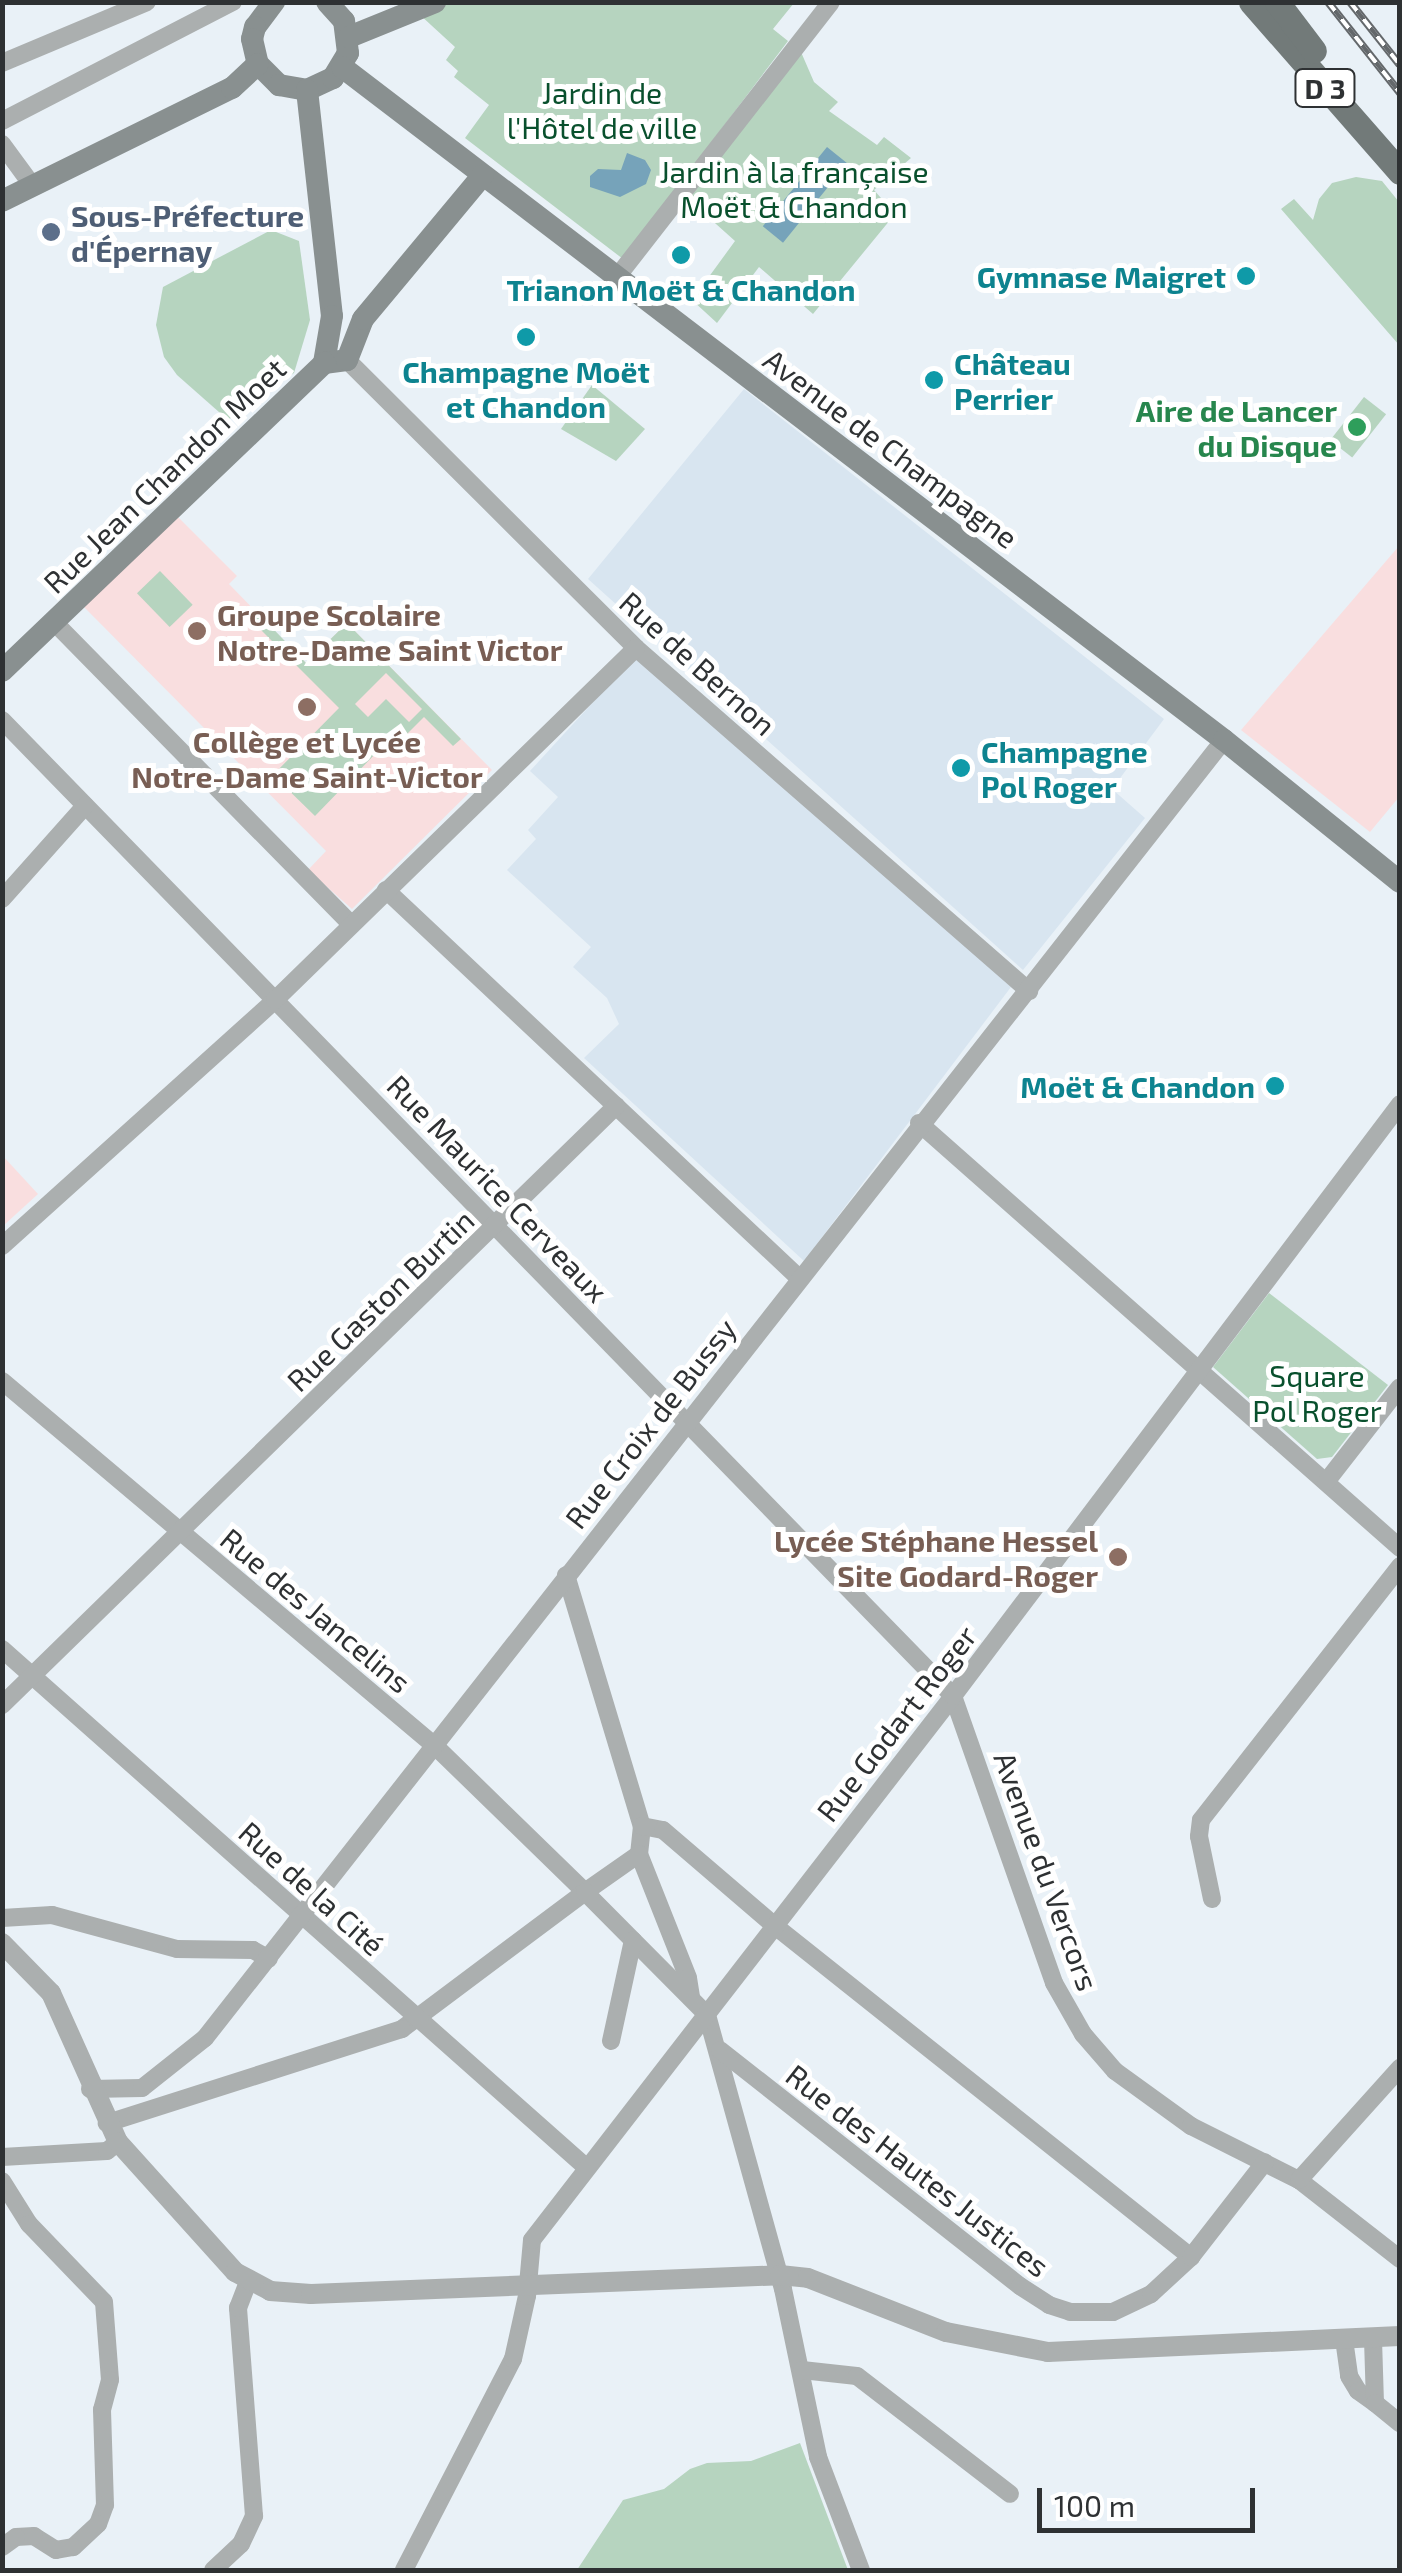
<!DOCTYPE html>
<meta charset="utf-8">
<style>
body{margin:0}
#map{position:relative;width:1402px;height:2573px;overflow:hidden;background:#e9f1f7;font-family:"Exo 2",sans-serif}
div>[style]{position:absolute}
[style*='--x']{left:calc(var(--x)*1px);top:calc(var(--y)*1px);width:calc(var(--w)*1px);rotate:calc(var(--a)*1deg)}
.built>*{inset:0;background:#d8e5f0}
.education>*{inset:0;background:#f9dedf}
.green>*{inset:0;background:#b6d4bf;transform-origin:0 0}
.water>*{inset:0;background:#76a3ba;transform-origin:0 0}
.minor>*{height:18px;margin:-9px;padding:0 9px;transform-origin:9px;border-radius:9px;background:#abafaf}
.tertiary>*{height:20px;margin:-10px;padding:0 10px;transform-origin:10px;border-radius:10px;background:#abafaf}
.secondary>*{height:22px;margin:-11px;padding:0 11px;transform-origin:11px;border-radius:11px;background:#899090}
.primary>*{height:25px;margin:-12.5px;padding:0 12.5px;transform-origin:12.5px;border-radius:12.5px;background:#727a79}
.rail>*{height:8px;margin-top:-4px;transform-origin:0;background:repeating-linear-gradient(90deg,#fff 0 11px,#64686b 0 22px);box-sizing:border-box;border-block:2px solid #64686b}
.dots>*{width:28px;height:28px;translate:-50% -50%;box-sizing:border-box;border:5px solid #fff;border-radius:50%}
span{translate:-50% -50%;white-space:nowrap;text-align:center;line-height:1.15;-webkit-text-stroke:10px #fff;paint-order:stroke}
.shield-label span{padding:2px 8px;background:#fff;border:2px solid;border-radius:8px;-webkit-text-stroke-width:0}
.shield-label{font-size:28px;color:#2e3133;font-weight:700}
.park-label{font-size:30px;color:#09502d}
.service-label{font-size:30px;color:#4e5e75;font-weight:700}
.left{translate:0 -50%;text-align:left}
.culture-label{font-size:30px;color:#0d838f;font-weight:700}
.right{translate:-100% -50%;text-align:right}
.leisure-label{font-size:30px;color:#27864d;font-weight:700}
.street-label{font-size:30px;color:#2e3133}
.education-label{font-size:30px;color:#785e54;font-weight:700}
.frame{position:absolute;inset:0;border:5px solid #2e3133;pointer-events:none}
.scale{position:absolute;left:1037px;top:2488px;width:218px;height:45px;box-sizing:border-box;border:5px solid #2e3133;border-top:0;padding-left:12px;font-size:30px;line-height:35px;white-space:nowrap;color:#2e3133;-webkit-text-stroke:8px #fff;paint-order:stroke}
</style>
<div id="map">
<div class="built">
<div style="clip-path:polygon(744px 389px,1164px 719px,1112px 789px,1145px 818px,1023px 970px,588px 579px)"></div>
<div style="clip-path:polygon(639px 652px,1011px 987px,804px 1261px,584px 1058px,619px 1024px,607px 998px,573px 967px,591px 947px,507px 870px,536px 839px,528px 830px,558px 797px,530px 771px)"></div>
</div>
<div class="education">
<div style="clip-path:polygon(177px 516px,237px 576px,229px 584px,306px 663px,347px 623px,492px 770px,352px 909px,308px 870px,326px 851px,84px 607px)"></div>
<div style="clip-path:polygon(1399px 546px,1399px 797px,1370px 832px,1241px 730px)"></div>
<div style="clip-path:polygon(2px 1155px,38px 1194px,3px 1226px,2px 1226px)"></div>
</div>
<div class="green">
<div style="clip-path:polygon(454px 2px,794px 3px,773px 29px,788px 41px,623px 259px,465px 138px,489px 105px,454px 77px,458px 71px,446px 60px,455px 47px,419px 14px)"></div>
<div style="clip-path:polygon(801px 52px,814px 82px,838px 102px,829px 111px,877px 145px,884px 137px,911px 158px,874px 190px,895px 214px,813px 314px,759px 267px,717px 323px,692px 300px,735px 241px,687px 198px)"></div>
<div style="clip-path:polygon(1356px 177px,1382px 181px,1399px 202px,1399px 345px,1281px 209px,1294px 199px,1313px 220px,1319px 199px,1332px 183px)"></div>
<div style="clip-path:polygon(271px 230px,299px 241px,310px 320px,294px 373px,228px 420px,177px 375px,164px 357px,156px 325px,163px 287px)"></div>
<div style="clip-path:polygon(592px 385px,645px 429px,616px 461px,561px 429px)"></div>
<div style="left:1364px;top:397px;width:28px;height:55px;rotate:38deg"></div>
<div style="left:160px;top:571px;width:47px;height:32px;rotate:46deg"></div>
<div style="clip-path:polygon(evenodd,257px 612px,306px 663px,347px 623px,461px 739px,453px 746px,424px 717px,386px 755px,380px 749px,315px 816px,273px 775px,339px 708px,250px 619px,257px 612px,386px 673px,422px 709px,409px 722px,386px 699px,368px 717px,355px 704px,386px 673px)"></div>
<div style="clip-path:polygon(1269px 1293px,1388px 1385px,1332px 1457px,1317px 1459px,1213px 1367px)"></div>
<div style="clip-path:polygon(800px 2443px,848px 2570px,577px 2570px,623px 2500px,664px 2489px,690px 2469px,707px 2463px,751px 2461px)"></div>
</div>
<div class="water">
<div style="left:827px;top:147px;width:26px;height:102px;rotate:39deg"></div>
<div style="clip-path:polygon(627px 153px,645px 160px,651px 170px,646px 184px,620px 197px,590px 187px,590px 176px,598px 169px,621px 170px)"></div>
</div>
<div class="minor">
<div style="--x:2;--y:63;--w:157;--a:-22.8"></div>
<div style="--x:2;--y:121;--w:260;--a:-27.3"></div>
<div style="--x:2;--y:144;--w:51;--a:53.8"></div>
<div style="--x:617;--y:277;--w:348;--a:-52.1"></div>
<div style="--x:347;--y:360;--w:408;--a:44.9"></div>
<div style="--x:636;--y:648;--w:522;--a:41.11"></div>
<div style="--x:54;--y:622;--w:424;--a:45.5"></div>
<div style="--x:2;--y:720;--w:1363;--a:45.74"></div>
<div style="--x:953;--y:1696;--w:304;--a:70.6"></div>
<div style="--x:1054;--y:1983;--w:59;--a:60.4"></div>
<div style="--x:1083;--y:2034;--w:49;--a:49.1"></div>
<div style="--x:1115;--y:2071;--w:94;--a:35.9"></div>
<div style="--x:1191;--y:2126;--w:121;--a:26.6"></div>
<div style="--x:1299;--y:2180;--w:128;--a:38"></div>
<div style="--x:386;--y:890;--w:565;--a:43.21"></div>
<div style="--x:2;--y:899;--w:125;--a:-48.3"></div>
<div style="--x:919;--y:1123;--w:642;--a:41.46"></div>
<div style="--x:2;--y:1246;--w:367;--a:-42"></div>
<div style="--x:275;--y:1000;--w:504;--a:-44.28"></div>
<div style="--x:2;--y:1381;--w:566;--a:40.13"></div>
<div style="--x:435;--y:1746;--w:209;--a:44.2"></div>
<div style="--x:585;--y:1892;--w:229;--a:143.2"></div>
<div style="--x:402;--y:2029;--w:310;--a:162.3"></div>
<div style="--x:1326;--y:1482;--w:120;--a:-52.1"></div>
<div style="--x:566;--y:1575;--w:262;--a:73.2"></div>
<div style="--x:642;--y:1826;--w:28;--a:96"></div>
<div style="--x:639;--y:1854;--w:133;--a:68.4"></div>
<div style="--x:688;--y:1978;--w:20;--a:81"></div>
<div style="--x:2;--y:1649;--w:782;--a:41.58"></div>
<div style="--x:2;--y:1705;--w:858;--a:-44.29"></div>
<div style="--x:642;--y:1826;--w:21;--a:11"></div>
<div style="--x:663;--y:1830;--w:148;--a:40.6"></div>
<div style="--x:775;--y:1926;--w:532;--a:38.51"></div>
<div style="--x:639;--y:1854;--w:66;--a:144.9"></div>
<div style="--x:585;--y:1892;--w:173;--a:45.2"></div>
<div style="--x:707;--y:2015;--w:284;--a:74.5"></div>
<div style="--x:783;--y:2289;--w:172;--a:78.2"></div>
<div style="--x:818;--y:2457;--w:121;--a:69.2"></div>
<div style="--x:1212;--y:1899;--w:64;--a:-101.7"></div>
<div style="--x:1199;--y:1836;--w:16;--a:-83"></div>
<div style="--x:1201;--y:1820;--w:323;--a:-51.9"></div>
<div style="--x:2;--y:1918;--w:50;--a:-3.4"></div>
<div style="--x:52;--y:1915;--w:130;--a:15.2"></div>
<div style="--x:177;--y:1949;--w:76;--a:0.8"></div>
<div style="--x:253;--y:1950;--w:18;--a:29"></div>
<div style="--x:611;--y:2041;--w:103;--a:-77.7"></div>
<div style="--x:720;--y:2050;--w:382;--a:38.2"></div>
<div style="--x:1020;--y:2286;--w:35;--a:33"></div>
<div style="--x:1049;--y:2305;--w:22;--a:18"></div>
<div style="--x:1070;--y:2312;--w:43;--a:0"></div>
<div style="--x:1113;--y:2312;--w:42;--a:-25.3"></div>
<div style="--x:1151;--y:2294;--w:54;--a:-42.8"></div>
<div style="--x:1191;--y:2257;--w:120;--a:-52.1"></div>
<div style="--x:90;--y:2089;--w:52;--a:-1.1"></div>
<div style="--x:142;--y:2088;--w:80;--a:-38.4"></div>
<div style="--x:205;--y:2038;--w:1650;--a:-51.87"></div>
<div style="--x:2;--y:2157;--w:105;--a:-3.3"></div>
<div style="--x:107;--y:2151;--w:14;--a:-39"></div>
<div style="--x:1299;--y:2180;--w:151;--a:-48"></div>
<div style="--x:2;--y:2181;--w:51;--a:57.9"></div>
<div style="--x:29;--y:2224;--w:108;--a:46.1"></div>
<div style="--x:104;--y:2302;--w:78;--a:85.6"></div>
<div style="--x:110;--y:2380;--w:31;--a:105"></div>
<div style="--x:102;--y:2410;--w:95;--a:88.2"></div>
<div style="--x:105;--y:2505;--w:20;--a:110"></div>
<div style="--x:98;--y:2524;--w:34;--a:137"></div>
<div style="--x:73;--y:2547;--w:17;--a:170"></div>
<div style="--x:56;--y:2550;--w:26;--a:-148"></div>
<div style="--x:34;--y:2536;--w:18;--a:177"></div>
<div style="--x:16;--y:2537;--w:17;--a:144"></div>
<div style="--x:1344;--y:2339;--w:37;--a:82"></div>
<div style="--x:1349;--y:2376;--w:17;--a:59"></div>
<div style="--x:1358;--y:2391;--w:21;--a:35"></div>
<div style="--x:1375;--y:2403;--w:65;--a:-91.8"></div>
<div style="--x:802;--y:2370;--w:55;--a:6.2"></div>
<div style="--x:857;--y:2376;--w:193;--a:37.6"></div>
<div style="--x:1375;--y:2403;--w:32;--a:39"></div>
<div style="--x:213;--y:2570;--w:38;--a:-43"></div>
<div style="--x:241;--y:2544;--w:31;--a:-65"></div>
<div style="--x:254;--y:2516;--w:209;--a:-94.4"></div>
<div style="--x:238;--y:2308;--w:30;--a:-69"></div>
<div style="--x:404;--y:2570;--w:237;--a:-62.7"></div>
<div style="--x:513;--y:2359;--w:65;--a:-77.5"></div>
<div style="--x:527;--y:2296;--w:56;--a:-84.9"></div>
<div style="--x:532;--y:2240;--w:688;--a:-52.26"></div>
<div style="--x:953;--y:1696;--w:742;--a:-52.94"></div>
</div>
<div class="tertiary">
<div style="--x:2;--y:1943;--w:70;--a:45.6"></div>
<div style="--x:51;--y:1993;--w:163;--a:65.8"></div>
<div style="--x:118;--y:2142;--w:175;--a:48"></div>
<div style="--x:235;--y:2272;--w:40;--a:28"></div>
<div style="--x:270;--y:2291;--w:41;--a:4.2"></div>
<div style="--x:311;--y:2294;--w:469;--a:-2.3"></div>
<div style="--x:780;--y:2275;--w:28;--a:6"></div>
<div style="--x:808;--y:2278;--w:148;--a:21.4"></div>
<div style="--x:946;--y:2332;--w:104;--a:11.1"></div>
<div style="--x:1048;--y:2352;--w:352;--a:-2.6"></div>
</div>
<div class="secondary">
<div style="--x:274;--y:2;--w:31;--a:127"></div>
<div style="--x:255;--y:27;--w:12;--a:104"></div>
<div style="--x:252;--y:39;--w:26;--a:77"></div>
<div style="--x:258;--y:64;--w:30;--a:45"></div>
<div style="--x:279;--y:85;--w:28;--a:10"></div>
<div style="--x:307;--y:90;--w:29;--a:-25"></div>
<div style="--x:333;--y:78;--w:29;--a:-59"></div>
<div style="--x:348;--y:53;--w:32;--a:-97"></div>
<div style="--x:344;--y:21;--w:25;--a:-132"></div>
<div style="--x:349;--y:37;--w:93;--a:-22.1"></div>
<div style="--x:342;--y:67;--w:1109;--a:37.35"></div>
<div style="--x:1224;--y:740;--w:226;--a:38.9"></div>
<div style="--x:307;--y:90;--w:227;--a:83.7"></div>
<div style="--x:332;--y:316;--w:48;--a:99.7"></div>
<div style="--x:2;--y:201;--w:256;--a:-26.2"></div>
<div style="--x:232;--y:88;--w:35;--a:-43"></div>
<div style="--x:324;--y:363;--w:23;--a:-7"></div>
<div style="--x:347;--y:360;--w:44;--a:-68.7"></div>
<div style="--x:363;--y:319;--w:187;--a:-50.2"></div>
<div style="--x:2;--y:671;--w:446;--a:-43.7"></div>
</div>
<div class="primary">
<div style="--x:1251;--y:2;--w:226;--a:48.8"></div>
<div style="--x:1277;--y:2;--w:61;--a:52.9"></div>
</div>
<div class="rail">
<div style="--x:1328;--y:2;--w:116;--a:51.6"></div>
<div style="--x:1350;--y:2;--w:80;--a:51.6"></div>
</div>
<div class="dots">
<div style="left:51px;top:232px;background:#5c6f8a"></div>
<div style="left:681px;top:255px;background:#0f9aa8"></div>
<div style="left:1246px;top:276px;background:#0f9aa8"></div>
<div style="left:526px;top:337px;background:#0f9aa8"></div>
<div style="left:934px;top:380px;background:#0f9aa8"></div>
<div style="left:1357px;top:427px;background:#2e9e5b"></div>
<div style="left:197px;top:631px;background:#8d6e63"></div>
<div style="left:307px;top:707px;background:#8d6e63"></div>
<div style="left:961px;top:768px;background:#0f9aa8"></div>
<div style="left:1275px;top:1086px;background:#0f9aa8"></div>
<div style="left:1118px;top:1557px;background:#8d6e63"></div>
</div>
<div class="shield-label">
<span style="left:1325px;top:88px">D 3</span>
</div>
<div class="park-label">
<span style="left:602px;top:109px">Jardin de<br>l'Hôtel de ville</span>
<span style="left:794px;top:188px">Jardin à la française<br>Moët &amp; Chandon</span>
<span style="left:1317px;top:1392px">Square<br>Pol Roger</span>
</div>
<div class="service-label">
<span class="left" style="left:71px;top:232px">Sous-Préfecture<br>d'Épernay</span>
</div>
<div class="culture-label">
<span class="right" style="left:1226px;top:276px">Gymnase Maigret</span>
<span style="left:681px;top:289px">Trianon Moët &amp; Chandon</span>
<span class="left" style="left:954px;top:380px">Château<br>Perrier</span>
<span style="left:526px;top:388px">Champagne Moët<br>et Chandon</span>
<span class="left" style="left:981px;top:768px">Champagne<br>Pol Roger</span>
<span class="right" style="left:1255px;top:1086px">Moёt &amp; Chandon</span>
</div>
<div class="leisure-label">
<span class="right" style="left:1337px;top:427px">Aire de Lancer<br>du Disque</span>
</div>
<div class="street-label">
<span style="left:891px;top:448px;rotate:37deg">Avenue de Champagne</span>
<span style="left:164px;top:475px;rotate:-44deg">Rue Jean Chandon Moet</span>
<span style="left:698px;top:663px;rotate:42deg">Rue de Bernon</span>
<span style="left:498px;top:1188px;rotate:46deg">Rue Maurice Cerveaux</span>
<span style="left:380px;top:1300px;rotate:-44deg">Rue Gaston Burtin</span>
<span style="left:650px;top:1423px;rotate:-52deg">Rue Croix de Bussy</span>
<span style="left:316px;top:1610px;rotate:40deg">Rue des Jancelins</span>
<span style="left:896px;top:1723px;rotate:-52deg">Rue Godart Roger</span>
<span style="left:1047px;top:1871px;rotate:70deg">Avenue du Vercors</span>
<span style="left:312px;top:1888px;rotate:42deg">Rue de la Cité</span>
<span style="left:918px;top:2170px;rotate:38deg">Rue des Hautes Justices</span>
</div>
<div class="education-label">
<span class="left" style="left:217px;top:631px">Groupe Scolaire<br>Notre-Dame Saint Victor</span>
<span style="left:307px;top:758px">Collège et Lycée<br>Notre-Dame Saint-Victor</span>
<span class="right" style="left:1098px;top:1557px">Lycée Stéphane Hessel<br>Site Godard-Roger</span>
</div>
<div class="frame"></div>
<div class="scale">100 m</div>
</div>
